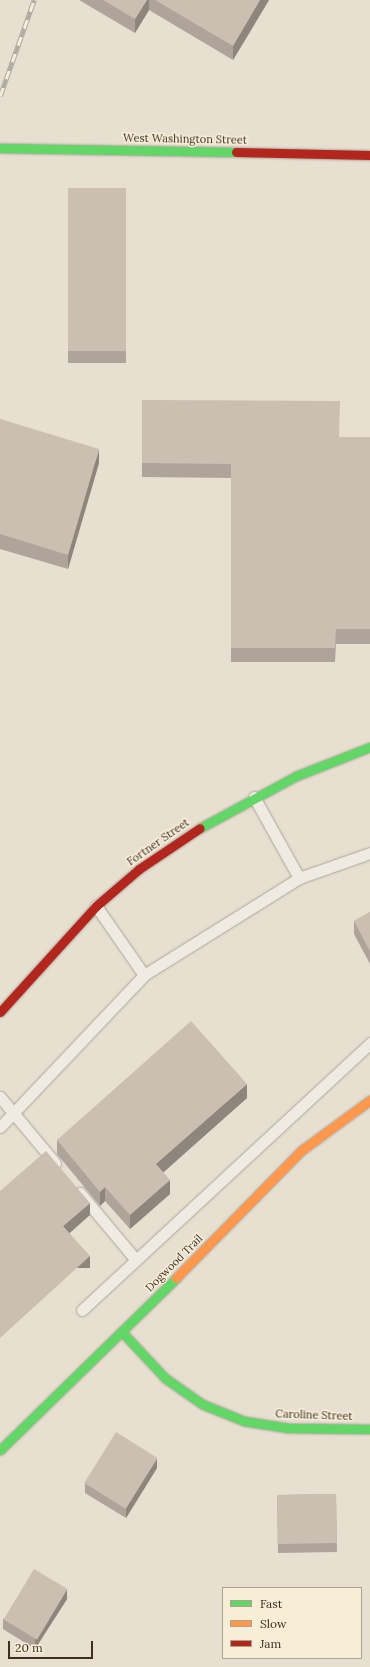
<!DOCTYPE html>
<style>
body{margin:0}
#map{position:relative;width:370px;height:1667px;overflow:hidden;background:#e7e0d1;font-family:Lora,serif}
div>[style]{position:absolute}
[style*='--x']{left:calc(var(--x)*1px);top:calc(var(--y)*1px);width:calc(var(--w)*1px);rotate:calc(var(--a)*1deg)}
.roads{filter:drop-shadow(0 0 1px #ada599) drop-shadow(0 0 1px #ada599)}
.lane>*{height:11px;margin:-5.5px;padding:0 5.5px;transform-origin:5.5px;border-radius:5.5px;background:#efebe3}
.fast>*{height:9px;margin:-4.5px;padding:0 4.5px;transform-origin:4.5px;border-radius:4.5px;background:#63d668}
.slow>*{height:9px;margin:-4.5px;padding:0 4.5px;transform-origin:4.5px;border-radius:4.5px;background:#ff974d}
.jam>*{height:9px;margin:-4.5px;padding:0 4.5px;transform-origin:4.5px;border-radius:4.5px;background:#b3261e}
.rail>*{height:4.5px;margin-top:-2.25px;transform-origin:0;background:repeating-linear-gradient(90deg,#f7eed8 0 9px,#afaaa2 0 18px);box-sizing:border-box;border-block:1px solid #afaaa2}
.wall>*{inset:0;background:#afa499;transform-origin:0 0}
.shaded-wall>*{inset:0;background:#8e867d;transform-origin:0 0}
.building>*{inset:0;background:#cbbfb2;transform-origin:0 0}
span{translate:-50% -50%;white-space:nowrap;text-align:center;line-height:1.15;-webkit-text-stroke:3px #f7eed8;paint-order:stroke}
.street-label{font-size:11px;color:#3d2e20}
.legend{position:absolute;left:222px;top:1587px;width:140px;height:72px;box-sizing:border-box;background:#f7eed8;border:1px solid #ada18e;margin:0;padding:5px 7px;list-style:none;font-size:12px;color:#3d2e20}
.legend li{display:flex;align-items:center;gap:8px;height:20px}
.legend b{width:20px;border:1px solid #ada18e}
.scale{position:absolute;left:8px;top:1641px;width:85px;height:18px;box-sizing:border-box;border:2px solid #3d2e20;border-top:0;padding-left:5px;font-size:12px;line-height:14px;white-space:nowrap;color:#3d2e20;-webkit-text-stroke:3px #f7eed8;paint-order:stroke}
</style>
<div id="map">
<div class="roads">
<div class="lane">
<div style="--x:254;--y:797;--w:93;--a:60.9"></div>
<div style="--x:96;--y:906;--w:84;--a:55.2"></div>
<div style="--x:0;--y:1097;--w:86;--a:50.2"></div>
<div style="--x:0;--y:1127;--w:209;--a:-46.5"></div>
<div style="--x:144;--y:975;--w:183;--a:-32"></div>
<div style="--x:299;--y:878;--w:75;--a:-19.4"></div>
<div style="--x:80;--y:1193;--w:87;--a:50.1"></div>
<div style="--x:82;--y:1310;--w:393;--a:-42.8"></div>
</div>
<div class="fast">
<div style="--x:0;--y:148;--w:236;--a:1"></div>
<div style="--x:200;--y:828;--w:109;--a:-28.4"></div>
<div style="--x:296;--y:776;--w:79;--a:-21.4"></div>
<div style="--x:122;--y:1332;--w:63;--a:46.9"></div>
<div style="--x:165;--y:1378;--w:45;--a:35.1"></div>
<div style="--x:202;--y:1404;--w:45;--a:22"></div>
<div style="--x:244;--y:1421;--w:45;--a:9"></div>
<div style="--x:288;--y:1428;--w:82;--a:0.7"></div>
<div style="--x:0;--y:1450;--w:246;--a:-44.3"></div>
</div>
<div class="slow">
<div style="--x:176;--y:1278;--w:180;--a:-45.5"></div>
<div style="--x:302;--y:1150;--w:84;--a:-36.3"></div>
</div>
<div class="jam">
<div style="--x:236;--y:152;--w:134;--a:1.3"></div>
<div style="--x:0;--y:1012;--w:143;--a:-47.8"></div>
<div style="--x:96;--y:906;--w:57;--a:-40.7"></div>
<div style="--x:139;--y:869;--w:73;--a:-33.9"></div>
</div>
</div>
<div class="rail">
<div style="--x:0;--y:96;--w:102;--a:-70.5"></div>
</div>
<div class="wall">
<div style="clip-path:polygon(79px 0,269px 0,233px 60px,149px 10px,135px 33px)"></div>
<div style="left:68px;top:188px;width:58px;height:175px"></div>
<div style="clip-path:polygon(142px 400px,340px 437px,370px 437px,370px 644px,336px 644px,335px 662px,231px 662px,231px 478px,142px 477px)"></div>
<div style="clip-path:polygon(0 419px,99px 463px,68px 569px,0 549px)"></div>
<div style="clip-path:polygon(370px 912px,370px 964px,354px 934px,354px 921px)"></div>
<div style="clip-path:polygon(247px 1098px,163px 1172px,170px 1194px,130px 1229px,105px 1201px,100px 1206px,57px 1154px,57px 1140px)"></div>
<div style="clip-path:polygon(157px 1468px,126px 1518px,85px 1493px,85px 1483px)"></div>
<div style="left:336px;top:1494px;width:58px;height:59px;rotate:89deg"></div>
<div style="clip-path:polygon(67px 1599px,35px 1649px,3px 1629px,3px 1619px)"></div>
</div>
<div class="shaded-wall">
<div style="clip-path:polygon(147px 0,149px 0,149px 10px,135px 33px,135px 19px)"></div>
<div style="clip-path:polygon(260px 0,269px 0,233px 60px,233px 46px)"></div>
<div style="clip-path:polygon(99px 449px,99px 463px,68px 569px,68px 555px)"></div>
<div style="clip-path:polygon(247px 1084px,247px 1098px,156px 1179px,156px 1164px)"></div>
<div style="clip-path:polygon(170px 1180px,170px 1194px,130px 1229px,130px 1215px)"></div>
<div style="clip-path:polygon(105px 1187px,105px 1201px,100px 1206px,100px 1192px)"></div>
<div style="clip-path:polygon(90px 1203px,90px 1215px,63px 1239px,63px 1226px)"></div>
<div style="left:90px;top:1256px;width:12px;height:122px;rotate:90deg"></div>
<div style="clip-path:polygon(157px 1458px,157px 1468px,126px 1518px,126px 1508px)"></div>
<div style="clip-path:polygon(67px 1589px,67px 1599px,35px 1649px,35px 1639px)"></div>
</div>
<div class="building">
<div style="clip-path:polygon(103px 0,147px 0,135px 19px)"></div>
<div style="clip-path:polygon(155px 0,260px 0,233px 46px)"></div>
<div style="left:68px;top:188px;width:58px;height:163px"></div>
<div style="clip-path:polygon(142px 400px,340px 401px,339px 437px,370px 437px,370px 629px,336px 629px,335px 648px,231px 648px,231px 464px,142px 463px)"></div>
<div style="clip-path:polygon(0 419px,99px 449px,68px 555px,0 534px)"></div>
<div style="clip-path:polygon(370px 912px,370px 951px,354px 921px)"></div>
<div style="clip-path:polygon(191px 1021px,247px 1084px,156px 1164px,170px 1180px,130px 1215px,105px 1187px,100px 1192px,57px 1140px)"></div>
<div style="clip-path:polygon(46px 1151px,90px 1203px,63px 1226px,90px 1256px,0 1338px,0 1191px)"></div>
<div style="left:116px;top:1432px;width:49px;height:60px;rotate:32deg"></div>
<div style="left:336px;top:1494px;width:49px;height:59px;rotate:89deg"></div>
<div style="left:34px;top:1569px;width:39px;height:59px;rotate:31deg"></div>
</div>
<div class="street-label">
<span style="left:185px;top:139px;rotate:1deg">West Washington Street</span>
<span style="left:158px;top:842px;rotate:-35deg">Fortner Street</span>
<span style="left:174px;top:1263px;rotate:-45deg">Dogwood Trail</span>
<span style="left:314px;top:1415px;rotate:2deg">Caroline Street</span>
</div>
<ul class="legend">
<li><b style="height:5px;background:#63d668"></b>Fast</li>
<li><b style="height:5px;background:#ff974d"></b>Slow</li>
<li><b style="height:5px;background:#b3261e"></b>Jam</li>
</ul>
<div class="scale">20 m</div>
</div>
